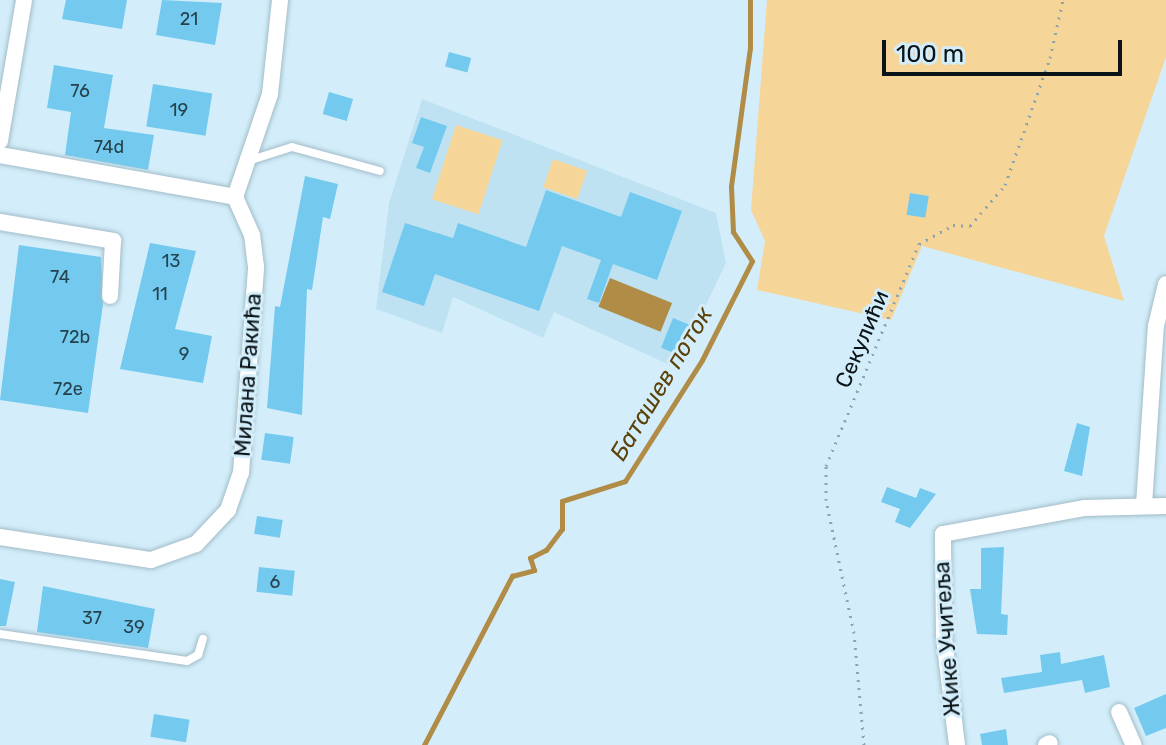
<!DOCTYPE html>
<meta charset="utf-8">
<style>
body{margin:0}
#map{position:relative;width:1166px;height:745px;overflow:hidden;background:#d3eefa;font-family:Rubik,sans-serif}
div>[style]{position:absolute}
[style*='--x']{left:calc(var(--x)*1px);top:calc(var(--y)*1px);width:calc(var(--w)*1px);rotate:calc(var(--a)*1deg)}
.built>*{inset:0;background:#bfe2f2}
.green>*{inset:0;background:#f6d599;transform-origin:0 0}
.water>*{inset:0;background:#b08c46;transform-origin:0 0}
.stream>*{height:5px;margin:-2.5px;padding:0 2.5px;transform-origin:2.5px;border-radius:2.5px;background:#b08c46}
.building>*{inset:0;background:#73caee;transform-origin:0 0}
.path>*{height:3px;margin-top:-1.5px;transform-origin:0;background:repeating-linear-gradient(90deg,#8fa4ad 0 2px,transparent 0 8px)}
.roads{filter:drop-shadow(0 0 2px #a2bcc8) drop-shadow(0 0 2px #a2bcc8)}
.lane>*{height:8px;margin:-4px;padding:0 4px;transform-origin:4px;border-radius:4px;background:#fff}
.street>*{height:16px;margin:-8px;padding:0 8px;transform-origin:8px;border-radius:8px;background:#fff}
span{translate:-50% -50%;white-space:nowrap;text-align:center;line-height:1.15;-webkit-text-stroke:6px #d3eefa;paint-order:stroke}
.number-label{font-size:18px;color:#25424e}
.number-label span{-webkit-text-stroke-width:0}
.street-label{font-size:22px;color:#0b1418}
.water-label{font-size:24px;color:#5c4209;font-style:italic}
.scale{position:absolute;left:882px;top:40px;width:240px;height:36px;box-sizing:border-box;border:4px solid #0b1418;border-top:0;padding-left:10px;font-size:24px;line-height:28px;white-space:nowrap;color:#0b1418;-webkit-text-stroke:6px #d3eefa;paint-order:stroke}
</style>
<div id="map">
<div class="built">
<div style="clip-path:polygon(422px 99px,716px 213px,726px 263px,676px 368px,554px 312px,543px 338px,453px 297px,442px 333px,376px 309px,389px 203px)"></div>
</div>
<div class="green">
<div style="clip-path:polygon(767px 0,1166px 0,1166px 57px,1104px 236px,1124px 301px,922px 246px,891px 320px,757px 290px,765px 241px,751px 210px)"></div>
<div style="left:456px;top:125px;width:49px;height:78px;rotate:18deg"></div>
<div style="left:553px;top:159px;width:36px;height:30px;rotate:19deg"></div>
</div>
<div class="water">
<div style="left:610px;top:278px;width:67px;height:31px;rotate:22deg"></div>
</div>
<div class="stream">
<div style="--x:424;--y:745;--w:191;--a:-62.5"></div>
<div style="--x:512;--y:576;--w:23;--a:-15"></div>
<div style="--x:534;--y:570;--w:13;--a:-108"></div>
<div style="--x:530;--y:558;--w:18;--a:-27"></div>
<div style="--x:546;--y:550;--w:26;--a:-53"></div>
<div style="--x:562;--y:529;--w:28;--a:-90"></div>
<div style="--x:562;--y:501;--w:66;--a:-17.6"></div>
<div style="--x:625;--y:481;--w:143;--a:-57.5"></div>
<div style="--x:702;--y:360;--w:111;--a:-63.2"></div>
<div style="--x:752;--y:261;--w:35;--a:-123"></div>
<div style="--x:733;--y:232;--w:46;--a:-92.5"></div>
<div style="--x:731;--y:186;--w:139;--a:-82.2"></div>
<div style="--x:750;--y:48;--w:48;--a:-90"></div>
</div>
<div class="building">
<div style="clip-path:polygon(66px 0,127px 0,122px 29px,62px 19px)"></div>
<div style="clip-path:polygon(162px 0,222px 3px,215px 45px,156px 35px)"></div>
<div style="left:449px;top:52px;width:23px;height:15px;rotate:15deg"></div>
<div style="clip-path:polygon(54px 65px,113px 75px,104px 128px,154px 135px,148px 170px,65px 155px,71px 112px,47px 108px)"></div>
<div style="left:153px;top:84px;width:60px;height:43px;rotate:9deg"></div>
<div style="left:329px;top:92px;width:25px;height:23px;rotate:16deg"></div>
<div style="clip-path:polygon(421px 117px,447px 126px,430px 173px,416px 168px,424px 147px,412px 143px)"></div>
<div style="clip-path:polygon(305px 176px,338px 184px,330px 219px,323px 217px,312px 290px,307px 289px,302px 415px,267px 408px,275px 306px,280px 307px)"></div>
<div style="clip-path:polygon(546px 190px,621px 217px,630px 192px,682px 211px,657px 280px,613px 264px,599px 303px,587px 299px,601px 260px,562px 246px,539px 311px,435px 274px,424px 306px,382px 292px,405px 223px,453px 238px,458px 223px,526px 247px)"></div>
<div style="left:910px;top:193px;width:19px;height:22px;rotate:9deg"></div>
<div style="clip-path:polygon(150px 243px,196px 251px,175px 329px,212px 336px,203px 383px,120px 369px)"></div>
<div style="clip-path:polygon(19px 245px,101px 257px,103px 304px,88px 413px,0 400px)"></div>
<div style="left:673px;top:318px;width:24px;height:32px;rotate:22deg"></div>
<div style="clip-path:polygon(1077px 423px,1090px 427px,1082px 476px,1064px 471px)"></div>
<div style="left:265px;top:433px;width:29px;height:27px;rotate:8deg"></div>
<div style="clip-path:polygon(887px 487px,916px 498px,920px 488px,936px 494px,910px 528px,895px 522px,900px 509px,881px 502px)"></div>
<div style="left:257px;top:516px;width:26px;height:18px;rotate:9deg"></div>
<div style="clip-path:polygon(1004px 547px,1001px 614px,1008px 615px,1007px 635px,977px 634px,970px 589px,981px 589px,981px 548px)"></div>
<div style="left:259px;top:567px;width:36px;height:25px;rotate:6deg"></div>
<div style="clip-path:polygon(0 579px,15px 582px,6px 626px,0 626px)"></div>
<div style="clip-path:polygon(43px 586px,155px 609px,148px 648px,37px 632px)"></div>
<div style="clip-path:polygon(1060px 652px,1061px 664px,1104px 655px,1110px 687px,1085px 693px,1082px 680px,1004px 693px,1001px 678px,1042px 672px,1040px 655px)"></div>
<div style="clip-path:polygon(1166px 694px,1166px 728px,1146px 736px,1134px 708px)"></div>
<div style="left:154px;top:714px;width:36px;height:23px;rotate:9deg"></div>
<div style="clip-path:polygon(1006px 729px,1008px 745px,982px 745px,980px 734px)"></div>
</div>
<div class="path">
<div style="--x:864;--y:745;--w:112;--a:-95.1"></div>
<div style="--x:854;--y:633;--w:136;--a:-101.9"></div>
<div style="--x:826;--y:500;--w:34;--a:-90"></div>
<div style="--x:826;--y:466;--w:241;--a:-67.3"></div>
<div style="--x:919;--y:244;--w:39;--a:-29"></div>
<div style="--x:953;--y:225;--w:17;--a:3"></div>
<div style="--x:970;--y:226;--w:54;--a:-49.5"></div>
<div style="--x:1005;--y:185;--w:135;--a:-70.5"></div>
<div style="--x:1050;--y:58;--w:59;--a:-77.4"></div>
</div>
<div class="roads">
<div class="lane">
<div style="--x:251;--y:160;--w:43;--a:-17.6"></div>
<div style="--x:292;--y:147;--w:91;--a:15.3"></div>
<div style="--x:0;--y:634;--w:189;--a:8.2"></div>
<div style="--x:187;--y:661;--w:13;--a:-29"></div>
<div style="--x:198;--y:655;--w:17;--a:-73"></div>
</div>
<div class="street">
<div style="--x:0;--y:141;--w:143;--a:-80.3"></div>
<div style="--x:0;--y:155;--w:239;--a:10.1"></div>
<div style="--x:0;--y:222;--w:115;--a:9.5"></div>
<div style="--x:113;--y:241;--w:55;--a:93.1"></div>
<div style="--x:1144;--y:505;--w:179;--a:-86.2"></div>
<div style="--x:1156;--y:326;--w:43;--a:-76.6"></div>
<div style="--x:0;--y:537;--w:153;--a:8.7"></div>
<div style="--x:151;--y:560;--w:48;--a:-19.6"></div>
<div style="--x:196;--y:544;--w:47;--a:-46.7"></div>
<div style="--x:228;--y:510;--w:39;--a:-71"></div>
<div style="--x:241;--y:473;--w:207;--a:-85.8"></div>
<div style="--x:256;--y:267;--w:32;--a:-97"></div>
<div style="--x:252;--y:235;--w:42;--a:-114.1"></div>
<div style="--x:235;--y:197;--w:109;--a:-71.2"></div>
<div style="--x:270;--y:94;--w:95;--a:-83.9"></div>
<div style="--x:1119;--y:712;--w:36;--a:66"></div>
<div style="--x:957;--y:745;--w:108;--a:-96.9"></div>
<div style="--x:944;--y:638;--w:104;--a:-90.6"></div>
<div style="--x:943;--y:534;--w:143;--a:-10.4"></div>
<div style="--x:1084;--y:508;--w:82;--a:-1.4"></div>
<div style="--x:1046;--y:745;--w:4;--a:-27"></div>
</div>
</div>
<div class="number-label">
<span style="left:189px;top:19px">21</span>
<span style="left:80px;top:91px">76</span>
<span style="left:179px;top:110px">19</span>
<span style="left:109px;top:147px">74d</span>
<span style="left:171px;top:261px">13</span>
<span style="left:60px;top:277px">74</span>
<span style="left:160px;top:294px">11</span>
<span style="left:75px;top:337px">72b</span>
<span style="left:184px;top:354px">9</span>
<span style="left:68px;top:389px">72e</span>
<span style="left:275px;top:582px">6</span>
<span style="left:92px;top:618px">37</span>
<span style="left:134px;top:627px">39</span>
</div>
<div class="street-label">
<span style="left:862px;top:339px;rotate:-67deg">Секулићи</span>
<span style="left:248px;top:375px;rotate:-86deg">Милана Ракића</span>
<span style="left:947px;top:639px;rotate:-94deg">Жике Учитеља</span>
</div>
<div class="water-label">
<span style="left:662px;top:384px;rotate:-59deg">Баташев поток</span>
</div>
<div class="scale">100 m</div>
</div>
